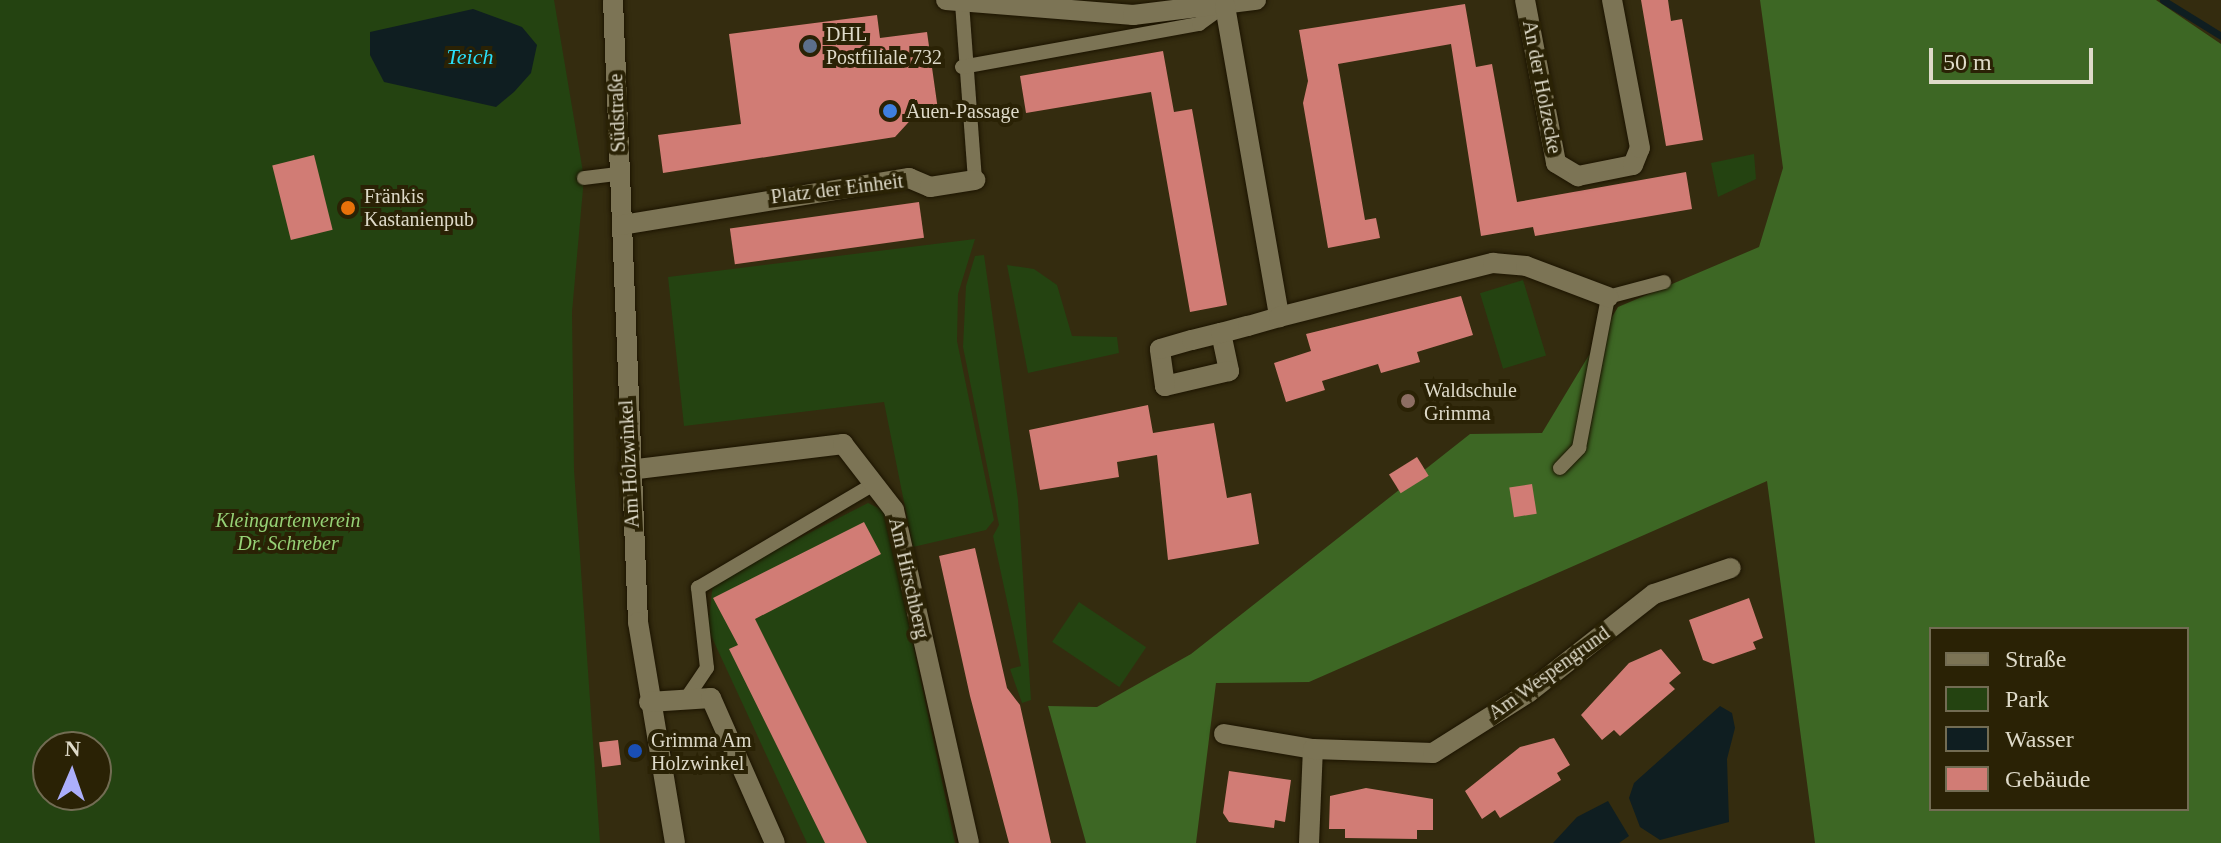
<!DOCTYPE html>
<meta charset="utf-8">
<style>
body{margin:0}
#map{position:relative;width:2221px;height:843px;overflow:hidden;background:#342c0f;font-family:Georgia,serif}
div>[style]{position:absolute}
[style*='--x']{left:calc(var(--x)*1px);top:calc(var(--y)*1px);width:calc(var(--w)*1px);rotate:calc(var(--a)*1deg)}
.green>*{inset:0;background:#244311;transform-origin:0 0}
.forest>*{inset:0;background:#3d6724}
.water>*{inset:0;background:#0f1e21}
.stream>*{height:7px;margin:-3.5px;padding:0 3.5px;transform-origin:3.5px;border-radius:3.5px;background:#0f1e21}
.building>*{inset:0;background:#d17c75;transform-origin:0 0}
.roads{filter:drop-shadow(0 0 2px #1c1400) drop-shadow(0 0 2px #1c1400)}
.lane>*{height:14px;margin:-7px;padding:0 7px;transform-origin:7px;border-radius:7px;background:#7c7455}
.street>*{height:20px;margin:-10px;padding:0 10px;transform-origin:10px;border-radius:10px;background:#7c7455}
.dots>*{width:22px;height:22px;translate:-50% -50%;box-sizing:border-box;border:4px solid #2a2205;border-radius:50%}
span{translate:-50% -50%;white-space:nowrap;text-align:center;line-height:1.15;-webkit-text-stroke:8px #2a2205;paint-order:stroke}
.poi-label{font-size:20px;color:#dedac9}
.left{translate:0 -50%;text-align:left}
.street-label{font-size:20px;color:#dedac9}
.park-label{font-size:20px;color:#96d276;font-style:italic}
.water-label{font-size:22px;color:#2adff8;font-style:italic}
.legend{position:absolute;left:1929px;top:627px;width:260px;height:184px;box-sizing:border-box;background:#2a2205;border:2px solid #726c53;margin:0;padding:10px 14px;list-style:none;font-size:24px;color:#dedac9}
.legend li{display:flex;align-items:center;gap:16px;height:40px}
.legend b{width:40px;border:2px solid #726c53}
.north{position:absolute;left:32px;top:731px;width:80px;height:80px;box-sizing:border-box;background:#2a2205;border:2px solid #726c53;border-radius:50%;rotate:2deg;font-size:22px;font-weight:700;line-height:32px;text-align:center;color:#dedac9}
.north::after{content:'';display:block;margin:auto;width:28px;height:36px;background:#acaffb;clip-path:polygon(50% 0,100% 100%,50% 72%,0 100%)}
.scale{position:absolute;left:1929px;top:48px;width:164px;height:36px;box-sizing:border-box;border:4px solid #dedac9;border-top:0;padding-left:10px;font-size:24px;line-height:28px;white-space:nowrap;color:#dedac9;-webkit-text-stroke:6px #2a2205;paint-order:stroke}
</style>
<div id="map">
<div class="green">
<div style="clip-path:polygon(evenodd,0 0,554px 0,584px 178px,572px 312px,574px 470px,600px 843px,0 843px,0 0,48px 747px,96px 747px,96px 795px,48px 795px,48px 747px)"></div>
<div style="clip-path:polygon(1754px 154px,1756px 179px,1718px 197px,1711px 163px)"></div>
<div style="clip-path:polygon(975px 239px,958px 294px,957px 341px,994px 520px,986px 530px,913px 547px,884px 402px,684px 426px,668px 277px)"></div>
<div style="clip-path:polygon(984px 255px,1018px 500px,1031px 700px,1022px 703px,1010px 669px,1021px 666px,993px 536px,999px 525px,963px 347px,966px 286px,975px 256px)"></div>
<div style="clip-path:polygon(1007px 265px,1034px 269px,1057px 285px,1072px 336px,1117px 337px,1119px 353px,1028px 373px)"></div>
<div style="left:1523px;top:280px;width:79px;height:45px;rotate:73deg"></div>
<div style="clip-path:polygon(868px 503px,885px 511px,955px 843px,807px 843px,708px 629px,713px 582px)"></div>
<div style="left:1079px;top:602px;width:81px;height:48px;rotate:34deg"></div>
</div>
<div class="forest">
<div style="clip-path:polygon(evenodd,1760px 0,2156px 0,2221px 44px,2221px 843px,1815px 843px,1767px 481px,1309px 682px,1216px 683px,1196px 843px,1086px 843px,1048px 706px,1097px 707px,1191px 654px,1470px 434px,1542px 433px,1618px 307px,1759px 247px,1783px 168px,1760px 0,1931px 629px,2187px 629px,2187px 809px,1931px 809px,1931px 629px)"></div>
</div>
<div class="water">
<div style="clip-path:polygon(473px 9px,522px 27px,537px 45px,531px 73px,514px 92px,496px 107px,384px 82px,370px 55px,370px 32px)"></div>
<div style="clip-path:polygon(1720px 706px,1732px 713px,1735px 728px,1727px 759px,1729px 822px,1660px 840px,1640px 827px,1629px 798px,1634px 783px)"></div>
<div style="clip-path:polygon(1608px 801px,1629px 836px,1619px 843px,1553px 843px,1577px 817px)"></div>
</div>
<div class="stream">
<div style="--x:2163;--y:0;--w:68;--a:31.8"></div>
</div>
<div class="building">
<div style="clip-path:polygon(1641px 0,1668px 0,1671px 21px,1682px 19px,1703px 140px,1666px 146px)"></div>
<div style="clip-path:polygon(1465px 4px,1476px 67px,1492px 64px,1517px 202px,1686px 172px,1692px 209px,1535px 236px,1533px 227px,1481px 236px,1451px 44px,1338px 64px,1365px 220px,1376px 218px,1380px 238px,1328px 248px,1303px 103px,1308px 81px,1299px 30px)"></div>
<div style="clip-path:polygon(877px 15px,880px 38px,927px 32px,938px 110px,917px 113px,895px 137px,663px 173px,658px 135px,741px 124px,729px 34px)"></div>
<div style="clip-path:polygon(1163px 51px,1174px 112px,1192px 109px,1227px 305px,1190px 312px,1151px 92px,1026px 113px,1020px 76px)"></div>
<div style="left:314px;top:155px;width:77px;height:43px;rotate:76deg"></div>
<div style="left:919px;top:202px;width:36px;height:191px;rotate:82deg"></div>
<div style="clip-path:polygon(1461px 296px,1473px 335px,1417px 352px,1420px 362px,1381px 373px,1378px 364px,1322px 381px,1325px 390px,1286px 402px,1274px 363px,1311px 351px,1306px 334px)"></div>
<div style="clip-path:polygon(1148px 405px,1153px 433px,1214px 423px,1227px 498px,1251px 493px,1259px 544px,1168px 560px,1157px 455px,1117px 462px,1119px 477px,1040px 490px,1029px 430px)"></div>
<div style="left:1417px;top:457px;width:22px;height:33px;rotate:58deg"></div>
<div style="left:1532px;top:484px;width:30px;height:23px;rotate:81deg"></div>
<div style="clip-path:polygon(864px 522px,881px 554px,755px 619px,867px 843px,825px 843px,729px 649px,738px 645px,713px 598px)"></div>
<div style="clip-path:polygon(975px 548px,1007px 688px,1020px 705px,1051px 843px,1009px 843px,970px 696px,939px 556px)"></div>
<div style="clip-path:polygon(1749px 598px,1763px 638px,1753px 642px,1756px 649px,1713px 664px,1703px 660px,1689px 620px)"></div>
<div style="clip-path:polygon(1661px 649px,1681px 673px,1669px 683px,1675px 689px,1620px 736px,1614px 730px,1602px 740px,1581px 715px,1629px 663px)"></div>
<div style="clip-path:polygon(1554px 738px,1570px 765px,1557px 773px,1561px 780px,1500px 818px,1495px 810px,1482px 819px,1465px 791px,1520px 747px)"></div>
<div style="left:618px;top:740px;width:25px;height:19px;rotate:83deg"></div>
<div style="clip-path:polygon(1229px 771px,1291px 780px,1285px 822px,1275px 820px,1274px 828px,1229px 822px,1223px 813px)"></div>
<div style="clip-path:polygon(1366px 788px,1433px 799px,1433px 830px,1417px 830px,1417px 839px,1345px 838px,1345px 829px,1329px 829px,1330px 796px)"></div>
</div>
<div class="roads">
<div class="lane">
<div style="--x:962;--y:3;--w:177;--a:85.8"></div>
<div style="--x:962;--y:67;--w:241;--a:-10.3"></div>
<div style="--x:1199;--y:24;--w:31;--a:-36"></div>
<div style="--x:584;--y:178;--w:35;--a:-7"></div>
<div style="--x:1560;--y:468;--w:28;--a:-46"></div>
<div style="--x:1579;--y:448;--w:154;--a:-79.1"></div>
<div style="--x:1608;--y:297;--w:58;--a:-15"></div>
<div style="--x:688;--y:696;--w:34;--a:-56"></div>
<div style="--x:707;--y:668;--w:81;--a:-96.4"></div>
<div style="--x:698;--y:588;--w:204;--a:-30.6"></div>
</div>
<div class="street">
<div style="--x:613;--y:0;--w:623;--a:87.7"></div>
<div style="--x:638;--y:622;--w:224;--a:80.5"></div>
<div style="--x:946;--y:0;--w:188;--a:4.6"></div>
<div style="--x:1133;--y:15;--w:124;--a:-7"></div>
<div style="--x:1525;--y:0;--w:166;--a:79.2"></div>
<div style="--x:1556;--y:163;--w:26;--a:31"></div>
<div style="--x:1578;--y:176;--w:56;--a:-11.3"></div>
<div style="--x:1633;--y:165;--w:18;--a:-68"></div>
<div style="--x:1640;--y:148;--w:151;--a:-100.7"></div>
<div style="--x:1225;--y:6;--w:316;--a:80.1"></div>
<div style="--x:622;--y:225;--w:291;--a:-9.3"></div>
<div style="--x:909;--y:178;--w:23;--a:23"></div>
<div style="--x:930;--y:187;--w:46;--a:-8.8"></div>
<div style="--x:1221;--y:333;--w:39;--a:78"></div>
<div style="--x:1229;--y:371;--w:66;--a:166.8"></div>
<div style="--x:1165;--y:386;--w:37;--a:-98"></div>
<div style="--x:1160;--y:349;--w:33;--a:-16"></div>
<div style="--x:1192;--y:340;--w:30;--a:-14"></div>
<div style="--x:1221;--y:333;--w:28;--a:-15"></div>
<div style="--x:1248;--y:326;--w:32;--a:-16"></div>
<div style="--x:1279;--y:317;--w:221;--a:-14.2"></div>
<div style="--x:1493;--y:263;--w:33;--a:5"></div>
<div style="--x:1526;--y:266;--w:88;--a:20.7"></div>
<div style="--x:629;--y:470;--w:216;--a:-6.9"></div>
<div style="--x:843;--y:444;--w:83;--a:52.3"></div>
<div style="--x:894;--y:510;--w:341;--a:77.3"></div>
<div style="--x:649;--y:702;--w:62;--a:-3.7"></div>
<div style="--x:711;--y:698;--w:158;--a:66.2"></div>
<div style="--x:1224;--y:734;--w:90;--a:9.6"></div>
<div style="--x:1309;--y:843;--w:94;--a:-87.6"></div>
<div style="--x:1313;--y:749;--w:120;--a:1.9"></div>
<div style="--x:1433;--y:753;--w:112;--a:-32.3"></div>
<div style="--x:1528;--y:693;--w:160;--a:-38.2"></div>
<div style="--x:1654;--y:594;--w:81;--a:-18.7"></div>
</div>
</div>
<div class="dots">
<div style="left:810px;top:46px;background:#5c6f8a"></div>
<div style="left:890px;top:111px;background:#3f7fe0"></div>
<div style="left:348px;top:208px;background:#e8710a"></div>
<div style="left:1408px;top:401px;background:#8d6e63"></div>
<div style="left:635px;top:751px;background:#1a4fb4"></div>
</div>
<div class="poi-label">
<span class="left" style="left:826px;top:46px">DHL<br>Postfiliale 732</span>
<span class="left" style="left:906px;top:111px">Auen-Passage</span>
<span class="left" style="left:364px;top:208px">Fränkis<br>Kastanienpub</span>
<span class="left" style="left:1424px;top:402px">Waldschule<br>Grimma</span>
<span class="left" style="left:651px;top:752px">Grimma Am<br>Holzwinkel</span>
</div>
<div class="street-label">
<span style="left:1542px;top:87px;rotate:79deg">An der Holzecke</span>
<span style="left:617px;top:113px;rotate:-92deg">Südstraße</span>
<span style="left:837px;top:189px;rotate:-7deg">Platz der Einheit</span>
<span style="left:629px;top:464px;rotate:-93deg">Am Holzwinkel</span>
<span style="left:909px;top:578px;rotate:77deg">Am Hirschberg</span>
<span style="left:1549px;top:673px;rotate:-36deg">Am Wespengrund</span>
</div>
<div class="park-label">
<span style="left:288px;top:532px">Kleingartenverein<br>Dr. Schreber</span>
</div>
<div class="water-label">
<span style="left:470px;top:57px">Teich</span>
</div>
<ul class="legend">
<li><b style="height:10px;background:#7c7455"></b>Straße</li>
<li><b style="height:22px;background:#244311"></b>Park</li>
<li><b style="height:22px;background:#0f1e21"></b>Wasser</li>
<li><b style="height:22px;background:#d17c75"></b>Gebäude</li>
</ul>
<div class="north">N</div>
<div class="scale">50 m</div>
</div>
